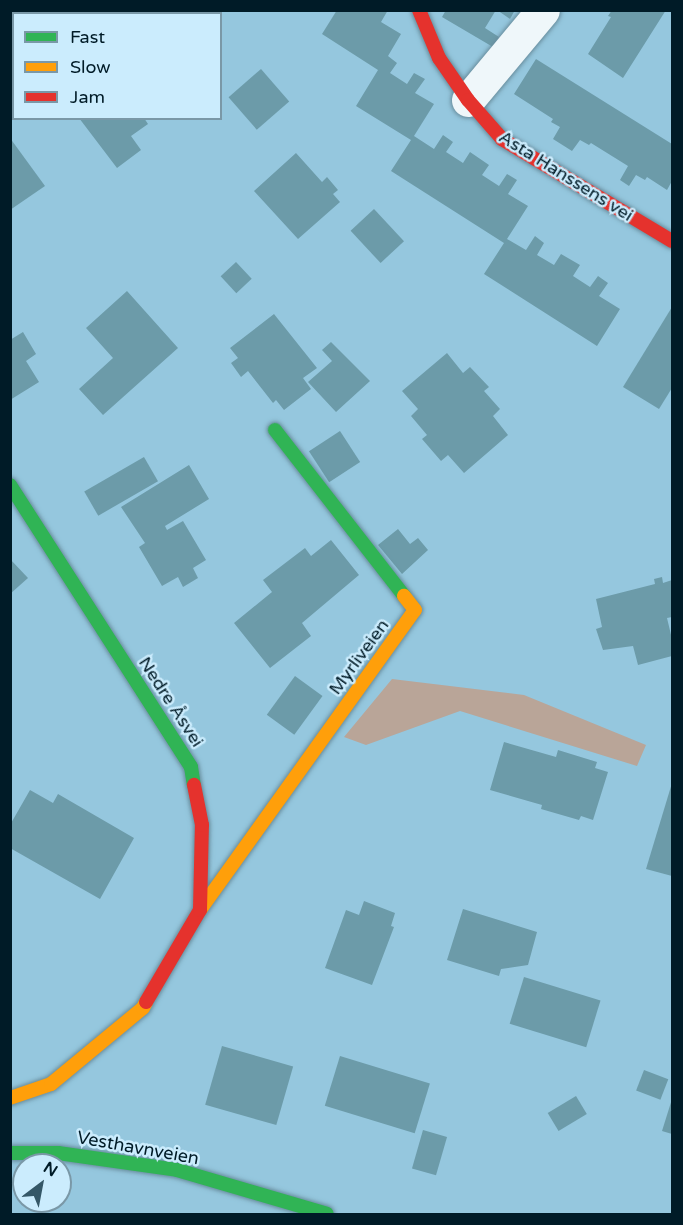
<!DOCTYPE html>
<meta charset="utf-8">
<style>
body{margin:0}
#map{position:relative;width:683px;height:1225px;overflow:hidden;background:#95c7de;font-family:"Varela Round",sans-serif}
div>[style]{position:absolute}
[style*='--x']{left:calc(var(--x)*1px);top:calc(var(--y)*1px);width:calc(var(--w)*1px);rotate:calc(var(--a)*1deg)}
.green>*{inset:0;background:#b9a598}
.building>*{inset:0;background:#6c9ba9;transform-origin:0 0}
.roads{filter:drop-shadow(0 0 2px #688d9d) drop-shadow(0 0 2px #688d9d)}
.street>*{height:33px;margin:-16.5px;padding:0 16.5px;transform-origin:16.5px;border-radius:16.5px;background:#eff7fa}
.fast>*{height:14px;margin:-7px;padding:0 7px;transform-origin:7px;border-radius:7px;background:#30b455}
.slow>*{height:14px;margin:-7px;padding:0 7px;transform-origin:7px;border-radius:7px;background:#ff9f0a}
.jam>*{height:14px;margin:-7px;padding:0 7px;transform-origin:7px;border-radius:7px;background:#e5322d}
span{translate:-50% -50%;white-space:nowrap;text-align:center;line-height:1.15;-webkit-text-stroke:5px #cbecfd;paint-order:stroke}
.street-label{font-size:18px;color:#001b27}
.frame{position:absolute;inset:0;border:12px solid #001b27;pointer-events:none}
.legend{position:absolute;left:12px;top:12px;width:210px;height:108px;box-sizing:border-box;background:#cbecfd;border:2px solid #7a98a7;margin:0;padding:8px 10px;list-style:none;font-size:18px;color:#001b27}
.legend li{display:flex;align-items:center;gap:12px;height:30px}
.legend b{width:30px;border:2px solid #7a98a7}
.north{position:absolute;left:12px;top:1153px;width:60px;height:60px;box-sizing:border-box;background:#cbecfd;border:2px solid #7a98a7;border-radius:50%;rotate:32deg;font-size:16px;font-weight:700;line-height:24px;text-align:center;color:#001b27}
.north::after{content:'';display:block;margin:auto;width:21px;height:27px;background:#345767;clip-path:polygon(50% 0,100% 100%,50% 72%,0 100%)}
</style>
<div id="map">
<div class="green">
<div style="clip-path:polygon(392px 679px,524px 695px,646px 745px,637px 766px,460px 711px,366px 745px,344px 737px)"></div>
</div>
<div class="building">
<div style="left:167px;top:10px;width:47px;height:6px"></div>
<div style="clip-path:polygon(337px 10px,388px 10px,381px 22px,401px 34px,388px 56px,397px 63px,390px 73px,407px 84px,414px 73px,425px 79px,415px 93px,434px 104px,414px 136px,434px 149px,443px 135px,453px 142px,446px 152px,463px 163px,470px 152px,489px 165px,482px 175px,499px 186px,507px 174px,517px 180px,508px 194px,528px 206px,507px 239px,526px 250px,535px 236px,544px 243px,537px 255px,554px 265px,561px 254px,580px 265px,573px 276px,590px 287px,598px 276px,608px 283px,599px 296px,620px 309px,597px 346px,484px 274px,504px 243px,391px 171px,411px 140px,356px 106px,378px 70px,322px 34px)"></div>
<div style="clip-path:polygon(446px 10px,496px 10px,485px 28px,499px 37px,493px 47px,442px 17px)"></div>
<div style="clip-path:polygon(497px 10px,515px 10px,510px 19px)"></div>
<div style="clip-path:polygon(612px 10px,666px 10px,623px 78px,588px 54px,611px 17px,608px 16px)"></div>
<div style="clip-path:polygon(536px 59px,672px 144px,672px 181px,667px 190px,647px 177px,645px 180px,636px 175px,629px 186px,620px 180px,628px 166px,591px 143px,589px 145px,580px 140px,572px 151px,553px 139px,560px 127px,551px 122px,553px 119px,514px 94px)"></div>
<div style="left:261px;top:69px;width:43px;height:43px;rotate:49deg"></div>
<div style="clip-path:polygon(79px 118px,144px 118px,148px 124px,131px 136px,141px 150px,117px 168px)"></div>
<div style="clip-path:polygon(10px 138px,45px 186px,10px 210px)"></div>
<div style="clip-path:polygon(296px 153px,322px 182px,327px 177px,338px 190px,333px 194px,340px 202px,298px 239px,254px 191px)"></div>
<div style="left:374px;top:209px;width:44px;height:32px;rotate:47deg"></div>
<div style="left:236px;top:262px;width:23px;height:21px;rotate:47deg"></div>
<div style="clip-path:polygon(127px 291px,178px 348px,103px 415px,79px 389px,113px 358px,86px 328px)"></div>
<div style="clip-path:polygon(672px 307px,672px 388px,659px 409px,623px 387px)"></div>
<div style="clip-path:polygon(274px 314px,317px 368px,303px 378px,311px 389px,284px 410px,276px 400px,273px 403px,248px 371px,241px 377px,231px 363px,238px 358px,230px 348px)"></div>
<div style="clip-path:polygon(23px 332px,36px 354px,26px 361px,39px 382px,10px 400px,10px 340px)"></div>
<div style="clip-path:polygon(331px 342px,370px 381px,336px 412px,308px 382px,332px 361px,322px 350px)"></div>
<div style="clip-path:polygon(447px 353px,463px 373px,470px 367px,489px 387px,484px 391px,500px 409px,493px 416px,508px 435px,464px 473px,448px 455px,441px 461px,422px 439px,427px 435px,411px 416px,418px 409px,402px 391px)"></div>
<div style="left:340px;top:431px;width:37px;height:37px;rotate:57deg"></div>
<div style="left:144px;top:457px;width:28px;height:69px;rotate:60deg"></div>
<div style="clip-path:polygon(189px 465px,209px 499px,165px 526px,167px 530px,183px 521px,206px 560px,193px 568px,198px 578px,183px 587px,178px 577px,162px 586px,139px 547px,145px 543px,121px 507px)"></div>
<div style="clip-path:polygon(398px 529px,410px 544px,418px 538px,428px 550px,402px 574px,378px 545px)"></div>
<div style="clip-path:polygon(331px 540px,359px 575px,302px 623px,311px 636px,270px 668px,234px 623px,272px 592px,263px 580px,305px 548px,311px 556px)"></div>
<div style="clip-path:polygon(10px 559px,28px 578px,10px 594px)"></div>
<div style="clip-path:polygon(662px 577px,663px 583px,672px 580px,672px 617px,667px 618px,672px 639px,672px 656px,638px 665px,633px 646px,603px 650px,596px 629px,602px 627px,596px 599px,655px 584px,654px 579px)"></div>
<div style="left:295px;top:676px;width:34px;height:48px;rotate:36deg"></div>
<div style="clip-path:polygon(504px 742px,556px 757px,558px 750px,597px 762px,595px 768px,608px 772px,593px 820px,581px 816px,579px 820px,541px 809px,542px 805px,490px 790px)"></div>
<div style="clip-path:polygon(672px 783px,672px 876px,646px 869px)"></div>
<div style="clip-path:polygon(30px 790px,53px 803px,58px 794px,134px 838px,100px 899px,10px 848px,10px 825px)"></div>
<div style="clip-path:polygon(364px 901px,395px 913px,391px 926px,394px 927px,372px 985px,325px 968px,346px 910px,359px 915px)"></div>
<div style="clip-path:polygon(463px 909px,537px 932px,528px 965px,501px 969px,499px 976px,447px 960px)"></div>
<div style="left:524px;top:977px;width:80px;height:49px;rotate:17deg"></div>
<div style="left:222px;top:1046px;width:74px;height:61px;rotate:16deg"></div>
<div style="left:340px;top:1056px;width:94px;height:52px;rotate:17deg"></div>
<div style="left:644px;top:1070px;width:26px;height:22px;rotate:21deg"></div>
<div style="left:576px;top:1096px;width:21px;height:33px;rotate:59deg"></div>
<div style="clip-path:polygon(672px 1099px,672px 1134px,662px 1131px)"></div>
<div style="left:423px;top:1130px;width:25px;height:40px;rotate:16deg"></div>
</div>
<div class="roads">
<div class="street">
<div style="--x:468;--y:100;--w:117;--a:-50.2"></div>
</div>
<div class="fast">
<div style="--x:275;--y:430;--w:210;--a:52.1"></div>
<div style="--x:10;--y:485;--w:335;--a:57.3"></div>
<div style="--x:191;--y:767;--w:18;--a:81"></div>
<div style="--x:10;--y:1153;--w:48;--a:0"></div>
<div style="--x:58;--y:1153;--w:120;--a:8.1"></div>
<div style="--x:177;--y:1170;--w:156;--a:16.3"></div>
</div>
<div class="slow">
<div style="--x:200;--y:910;--w:369;--a:-54.4"></div>
<div style="--x:415;--y:610;--w:18;--a:-128"></div>
<div style="--x:10;--y:1098;--w:43;--a:-18.9"></div>
<div style="--x:51;--y:1084;--w:119;--a:-39.6"></div>
<div style="--x:143;--y:1008;--w:7;--a:-63"></div>
</div>
<div class="jam">
<div style="--x:419;--y:10;--w:52;--a:67.4"></div>
<div style="--x:439;--y:58;--w:51;--a:55.4"></div>
<div style="--x:468;--y:100;--w:52;--a:48.9"></div>
<div style="--x:502;--y:139;--w:198;--a:31"></div>
<div style="--x:146;--y:1002;--w:107;--a:-59.6"></div>
<div style="--x:200;--y:910;--w:85;--a:-88.7"></div>
<div style="--x:202;--y:825;--w:41;--a:-101.3"></div>
</div>
</div>
<div class="street-label">
<span style="left:566px;top:176px;rotate:32deg">Asta Hanssens vei</span>
<span style="left:359px;top:657px;rotate:-54deg">Myrliveien</span>
<span style="left:171px;top:702px;rotate:57deg">Nedre Åsvei</span>
<span style="left:138px;top:1148px;rotate:10deg">Vesthavnveien</span>
</div>
<div class="frame"></div>
<ul class="legend">
<li><b style="height:8px;background:#30b455"></b>Fast</li>
<li><b style="height:8px;background:#ff9f0a"></b>Slow</li>
<li><b style="height:8px;background:#e5322d"></b>Jam</li>
</ul>
<div class="north">N</div>
</div>
